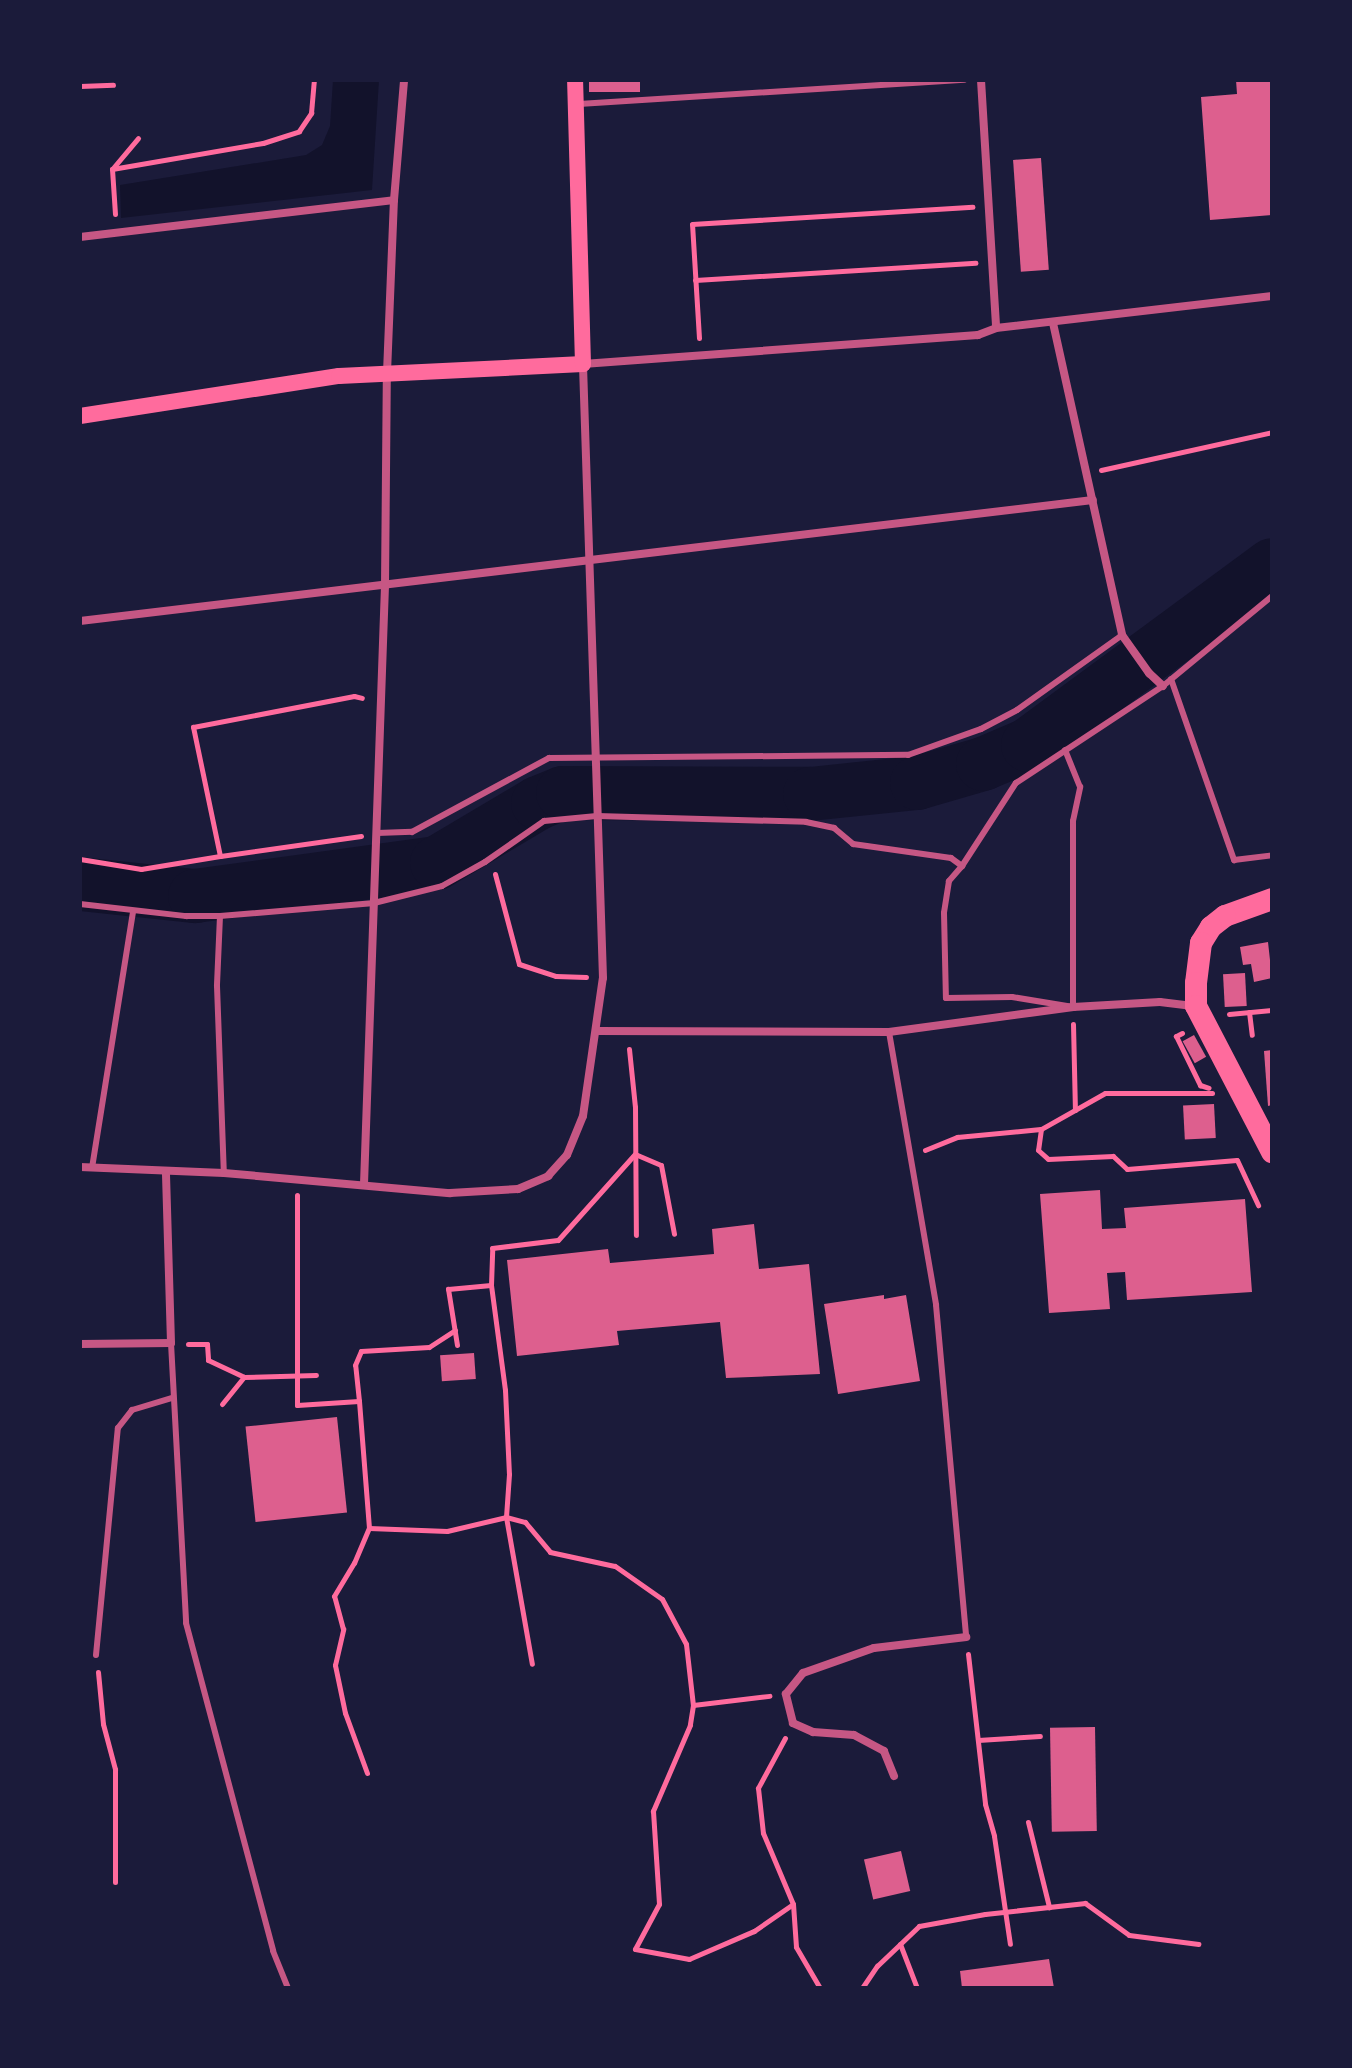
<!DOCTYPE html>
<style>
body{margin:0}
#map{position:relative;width:1352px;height:2068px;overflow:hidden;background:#1b1b3a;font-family:Jost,sans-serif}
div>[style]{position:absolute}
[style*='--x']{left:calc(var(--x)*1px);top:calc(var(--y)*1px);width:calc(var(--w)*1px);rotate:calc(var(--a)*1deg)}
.water>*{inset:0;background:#12122b}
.river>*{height:54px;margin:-27px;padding:0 27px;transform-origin:27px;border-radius:27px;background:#12122b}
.building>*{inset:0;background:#dd5f8e;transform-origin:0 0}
.path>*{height:5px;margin:-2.5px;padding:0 2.5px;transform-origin:2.5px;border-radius:2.5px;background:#ff6b9d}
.service>*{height:6px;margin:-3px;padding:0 3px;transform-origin:3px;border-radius:3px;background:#c65784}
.minor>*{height:8px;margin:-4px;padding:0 4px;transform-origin:4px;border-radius:4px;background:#c65784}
.secondary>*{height:16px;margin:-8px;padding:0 8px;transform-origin:8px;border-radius:8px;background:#ff6b9d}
.trunk>*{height:22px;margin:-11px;padding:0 11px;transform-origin:11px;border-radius:11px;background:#ff6b9d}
span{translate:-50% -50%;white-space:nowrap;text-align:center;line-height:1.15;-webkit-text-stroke:7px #1b1b3a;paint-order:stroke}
.frame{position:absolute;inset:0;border:82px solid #1b1b3a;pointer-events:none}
</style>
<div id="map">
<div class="water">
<div style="clip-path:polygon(333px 80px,379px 80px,372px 190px,121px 218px,120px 185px,306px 155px,322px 145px,330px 126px)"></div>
</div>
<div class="river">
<div style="--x:80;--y:884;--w:116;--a:6"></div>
<div style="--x:195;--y:896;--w:244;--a:-7.8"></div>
<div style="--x:437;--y:863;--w:117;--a:-30.7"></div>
<div style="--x:538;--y:803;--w:27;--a:-22"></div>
<div style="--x:563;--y:793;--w:247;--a:0.2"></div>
<div style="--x:810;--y:794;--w:108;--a:-5.9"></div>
<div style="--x:917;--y:783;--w:69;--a:-16.1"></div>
<div style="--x:983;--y:764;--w:49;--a:-22.9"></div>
<div style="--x:1028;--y:745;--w:303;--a:-36.4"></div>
</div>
<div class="building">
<div style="left:589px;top:80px;width:51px;height:12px"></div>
<div style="clip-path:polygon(1236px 80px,1272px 80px,1272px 215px,1210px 220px,1201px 97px,1237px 94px)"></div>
<div style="left:1041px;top:158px;width:112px;height:28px;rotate:86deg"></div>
<div style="clip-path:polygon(1268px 942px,1272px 978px,1254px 982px,1251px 964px,1243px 965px,1240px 947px)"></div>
<div style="left:1245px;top:973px;width:33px;height:22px;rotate:87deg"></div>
<div style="left:1194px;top:1035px;width:25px;height:13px;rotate:61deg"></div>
<div style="clip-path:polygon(1272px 1050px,1272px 1105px,1268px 1106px,1264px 1051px)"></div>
<div style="left:1214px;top:1104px;width:34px;height:31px;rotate:87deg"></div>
<div style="clip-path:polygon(1100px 1190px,1102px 1229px,1126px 1228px,1124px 1208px,1245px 1199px,1252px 1292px,1127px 1300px,1125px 1272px,1107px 1273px,1110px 1309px,1049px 1313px,1040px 1194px)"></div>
<div style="clip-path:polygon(754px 1224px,759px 1269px,809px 1264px,820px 1374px,726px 1378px,720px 1322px,617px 1331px,619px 1345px,517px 1356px,507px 1260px,608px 1249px,610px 1263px,714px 1254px,712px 1229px)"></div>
<div style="clip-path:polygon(884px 1295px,884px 1299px,906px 1295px,920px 1381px,838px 1394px,824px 1304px)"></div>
<div style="left:474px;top:1353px;width:26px;height:34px;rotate:86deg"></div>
<div style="left:337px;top:1417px;width:96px;height:92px;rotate:84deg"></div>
<div style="left:1095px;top:1727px;width:104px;height:45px;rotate:89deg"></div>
<div style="left:901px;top:1851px;width:41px;height:38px;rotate:77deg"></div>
<div style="clip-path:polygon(1049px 1959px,1054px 1988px,962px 1988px,960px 1971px)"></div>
</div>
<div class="path">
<div style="--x:80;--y:86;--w:33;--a:-2"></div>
<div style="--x:113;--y:168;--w:39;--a:-50"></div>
<div style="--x:115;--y:214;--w:45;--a:-93.8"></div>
<div style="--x:112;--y:169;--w:153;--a:-9.8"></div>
<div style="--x:263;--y:143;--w:38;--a:-18"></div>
<div style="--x:299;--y:131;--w:22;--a:-56"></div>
<div style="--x:311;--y:113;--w:33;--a:-85"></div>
<div style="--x:695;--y:280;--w:281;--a:-3.5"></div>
<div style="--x:699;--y:338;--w:114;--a:-93.5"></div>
<div style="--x:692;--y:224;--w:281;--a:-3.5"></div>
<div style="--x:1101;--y:470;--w:175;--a:-12.5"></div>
<div style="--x:361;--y:836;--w:142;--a:171.9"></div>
<div style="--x:220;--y:856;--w:132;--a:-101.8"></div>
<div style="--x:193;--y:727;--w:164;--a:-10.9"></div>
<div style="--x:354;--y:696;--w:8;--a:14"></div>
<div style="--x:80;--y:859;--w:62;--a:9.3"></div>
<div style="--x:141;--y:869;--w:80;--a:-9.3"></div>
<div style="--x:495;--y:874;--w:93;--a:75.1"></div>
<div style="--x:519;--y:964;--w:39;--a:18"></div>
<div style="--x:556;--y:976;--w:30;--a:2"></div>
<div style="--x:1249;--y:1012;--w:23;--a:83"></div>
<div style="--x:1229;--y:1014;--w:43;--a:-5.3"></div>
<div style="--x:1073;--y:1024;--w:86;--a:88.7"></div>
<div style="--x:1182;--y:1033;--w:7;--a:153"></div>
<div style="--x:1176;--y:1036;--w:55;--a:63.9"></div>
<div style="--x:1200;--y:1085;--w:9;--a:18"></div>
<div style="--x:629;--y:1049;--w:58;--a:84.1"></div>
<div style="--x:635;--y:1107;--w:128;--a:89.6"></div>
<div style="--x:1212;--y:1093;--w:107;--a:180"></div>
<div style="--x:1105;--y:1093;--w:73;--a:150.6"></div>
<div style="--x:1041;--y:1129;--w:21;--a:98"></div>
<div style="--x:1038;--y:1150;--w:13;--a:42"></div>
<div style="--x:1048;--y:1159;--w:65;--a:-2.6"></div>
<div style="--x:1113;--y:1156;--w:19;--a:43"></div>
<div style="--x:1127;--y:1169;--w:110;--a:-4.7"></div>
<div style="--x:1237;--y:1160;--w:50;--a:65"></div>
<div style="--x:925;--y:1150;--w:35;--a:-22"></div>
<div style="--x:957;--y:1137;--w:84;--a:-5.4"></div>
<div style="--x:635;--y:1154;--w:28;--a:23"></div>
<div style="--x:661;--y:1165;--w:70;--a:79.3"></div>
<div style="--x:297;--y:1195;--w:210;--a:90"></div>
<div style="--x:297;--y:1405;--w:62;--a:-3.7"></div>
<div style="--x:359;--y:1401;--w:36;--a:-96"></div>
<div style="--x:355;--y:1365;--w:15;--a:-67"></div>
<div style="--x:361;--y:1351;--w:68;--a:-3.4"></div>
<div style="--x:429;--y:1347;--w:31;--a:-33"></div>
<div style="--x:491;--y:1285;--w:106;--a:82.4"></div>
<div style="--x:505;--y:1390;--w:84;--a:87.3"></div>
<div style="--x:509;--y:1474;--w:43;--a:94"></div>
<div style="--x:506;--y:1517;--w:149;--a:80"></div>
<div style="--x:188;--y:1344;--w:19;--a:0"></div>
<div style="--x:207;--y:1344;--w:16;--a:86"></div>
<div style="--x:208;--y:1360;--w:40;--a:25"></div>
<div style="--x:457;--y:1345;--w:57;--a:-99.1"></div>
<div style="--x:448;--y:1289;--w:43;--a:-5.3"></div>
<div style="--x:491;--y:1285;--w:37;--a:-88"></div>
<div style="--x:492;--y:1248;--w:66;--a:-6.9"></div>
<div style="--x:558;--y:1240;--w:115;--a:-48.2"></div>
<div style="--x:359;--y:1401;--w:127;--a:85.5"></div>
<div style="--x:369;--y:1528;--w:78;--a:2.2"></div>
<div style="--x:447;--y:1531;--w:61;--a:-13.3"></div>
<div style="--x:506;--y:1517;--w:20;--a:15"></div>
<div style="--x:525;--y:1522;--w:39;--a:50"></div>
<div style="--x:550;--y:1552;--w:66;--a:12.2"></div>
<div style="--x:615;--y:1566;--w:57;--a:35.1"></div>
<div style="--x:662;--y:1599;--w:51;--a:61.9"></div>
<div style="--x:686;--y:1644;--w:61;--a:83.5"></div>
<div style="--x:693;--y:1705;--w:20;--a:99"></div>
<div style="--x:690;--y:1725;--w:94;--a:113.3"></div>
<div style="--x:653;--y:1811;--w:93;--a:86.3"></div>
<div style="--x:659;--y:1904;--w:51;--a:118.1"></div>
<div style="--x:635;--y:1949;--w:55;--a:10.5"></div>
<div style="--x:689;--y:1959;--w:71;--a:-23.3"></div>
<div style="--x:754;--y:1931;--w:47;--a:-34.7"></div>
<div style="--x:793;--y:1904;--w:43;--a:86"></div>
<div style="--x:796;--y:1947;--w:48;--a:59.7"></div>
<div style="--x:222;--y:1404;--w:35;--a:-51"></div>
<div style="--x:244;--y:1377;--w:72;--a:-1.6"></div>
<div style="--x:968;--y:1654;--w:151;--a:83.5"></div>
<div style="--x:985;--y:1804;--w:33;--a:74"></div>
<div style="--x:994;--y:1836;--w:109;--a:81.6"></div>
<div style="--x:98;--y:1672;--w:52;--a:84.5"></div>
<div style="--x:103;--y:1724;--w:47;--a:75.1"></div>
<div style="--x:115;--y:1769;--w:113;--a:90"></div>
<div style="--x:693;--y:1705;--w:77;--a:-6.8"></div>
<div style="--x:785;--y:1738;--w:57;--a:118.4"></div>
<div style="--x:758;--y:1788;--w:45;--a:83.7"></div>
<div style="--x:763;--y:1833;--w:77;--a:67.1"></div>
<div style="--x:978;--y:1740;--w:62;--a:-3.7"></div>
<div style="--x:367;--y:1773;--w:64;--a:-110.1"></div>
<div style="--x:345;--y:1713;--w:49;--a:-101.8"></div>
<div style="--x:335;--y:1665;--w:37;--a:-77"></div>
<div style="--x:343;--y:1629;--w:34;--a:-105"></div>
<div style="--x:334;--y:1596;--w:39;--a:-59"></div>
<div style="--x:354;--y:1563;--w:38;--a:-67"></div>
<div style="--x:1028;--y:1822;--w:88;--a:76.1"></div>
<div style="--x:900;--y:1944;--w:47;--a:68.9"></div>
<div style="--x:862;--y:1988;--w:27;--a:-56"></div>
<div style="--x:877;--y:1966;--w:58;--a:-43.6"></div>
<div style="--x:919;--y:1926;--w:67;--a:-10.3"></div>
<div style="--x:985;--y:1914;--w:101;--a:-6.3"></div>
<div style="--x:1085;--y:1903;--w:54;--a:36"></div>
<div style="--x:1129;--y:1935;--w:70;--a:7.4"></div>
</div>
<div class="service">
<div style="--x:579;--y:104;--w:386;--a:-3.6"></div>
<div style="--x:1171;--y:679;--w:192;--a:70.8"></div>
<div style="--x:1234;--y:860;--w:38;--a:-7"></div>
<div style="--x:377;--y:833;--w:35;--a:-2"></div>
<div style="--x:412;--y:832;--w:156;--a:-28.4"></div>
<div style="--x:549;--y:758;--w:359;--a:-0.5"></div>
<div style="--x:908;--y:755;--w:77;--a:-19.6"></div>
<div style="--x:981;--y:729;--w:41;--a:-27.8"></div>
<div style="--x:1017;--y:710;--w:129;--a:-35.5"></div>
<div style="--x:962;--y:866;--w:20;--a:131"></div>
<div style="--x:949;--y:881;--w:32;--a:99"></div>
<div style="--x:944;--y:913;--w:85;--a:88.7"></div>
<div style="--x:946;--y:998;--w:66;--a:-0.9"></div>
<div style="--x:1012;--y:997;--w:62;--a:9.3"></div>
<div style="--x:1073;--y:1007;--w:186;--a:-90"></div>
<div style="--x:1073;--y:821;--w:35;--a:-78"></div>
<div style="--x:1080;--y:787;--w:40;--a:-112"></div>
<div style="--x:80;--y:904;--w:107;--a:6.5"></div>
<div style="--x:186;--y:916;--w:34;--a:0"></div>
<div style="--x:220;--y:916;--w:155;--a:-4.8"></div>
<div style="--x:374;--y:903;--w:70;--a:-14"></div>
<div style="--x:442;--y:886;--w:49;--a:-29.2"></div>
<div style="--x:485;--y:862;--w:72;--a:-34.8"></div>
<div style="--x:544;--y:821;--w:53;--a:-5.4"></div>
<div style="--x:597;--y:816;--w:209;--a:1.6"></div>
<div style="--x:806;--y:822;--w:29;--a:12"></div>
<div style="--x:834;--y:828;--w:25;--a:40"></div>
<div style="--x:853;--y:844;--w:99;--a:8.1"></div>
<div style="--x:951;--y:858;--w:14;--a:36"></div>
<div style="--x:962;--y:866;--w:99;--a:-57"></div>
<div style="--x:1016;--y:783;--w:176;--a:-33.4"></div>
<div style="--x:1163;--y:686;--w:141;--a:-39.5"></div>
<div style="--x:220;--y:916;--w:70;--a:92.5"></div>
<div style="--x:217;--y:986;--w:187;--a:87.9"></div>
<div style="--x:889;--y:1032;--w:277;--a:80.2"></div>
<div style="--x:936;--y:1305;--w:333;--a:84.8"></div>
<div style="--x:92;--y:1168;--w:260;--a:-80.9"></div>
<div style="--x:171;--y:1343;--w:280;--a:86.9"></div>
<div style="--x:186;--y:1623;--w:339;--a:75.1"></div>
<div style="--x:273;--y:1951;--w:40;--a:68"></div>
<div style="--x:96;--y:1655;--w:228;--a:-84.5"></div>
<div style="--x:118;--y:1428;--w:23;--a:-52"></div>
<div style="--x:132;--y:1410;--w:42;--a:-16.7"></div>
</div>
<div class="minor">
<div style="--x:981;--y:80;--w:248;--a:86.5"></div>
<div style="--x:80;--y:237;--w:316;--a:-6.7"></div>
<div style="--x:1053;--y:323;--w:320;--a:77.5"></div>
<div style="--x:1122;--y:635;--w:47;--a:54.6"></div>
<div style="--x:1149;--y:673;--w:19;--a:43"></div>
<div style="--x:80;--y:621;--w:1020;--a:-6.81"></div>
<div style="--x:596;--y:1031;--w:293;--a:0.2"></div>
<div style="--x:889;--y:1032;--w:186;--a:-7.7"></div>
<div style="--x:1073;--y:1007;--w:87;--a:-3.3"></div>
<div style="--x:1160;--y:1002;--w:33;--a:7"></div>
<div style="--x:80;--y:1167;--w:144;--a:2.4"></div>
<div style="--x:224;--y:1173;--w:227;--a:5.1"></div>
<div style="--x:450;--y:1193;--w:68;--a:-3.4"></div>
<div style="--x:518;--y:1189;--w:33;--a:-23"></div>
<div style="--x:548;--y:1176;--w:28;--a:-48"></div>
<div style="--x:567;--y:1155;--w:42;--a:-67.7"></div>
<div style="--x:583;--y:1116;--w:139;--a:-81.8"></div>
<div style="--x:603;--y:978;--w:614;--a:-91.87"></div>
<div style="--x:583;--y:364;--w:396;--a:-4.2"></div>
<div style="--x:978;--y:335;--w:19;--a:-21"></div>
<div style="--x:996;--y:328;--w:278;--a:-6.6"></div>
<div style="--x:364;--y:1184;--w:598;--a:-87.99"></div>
<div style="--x:385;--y:586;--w:213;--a:-89.5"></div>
<div style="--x:387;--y:373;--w:173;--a:-87.7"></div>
<div style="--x:394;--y:200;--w:120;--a:-85.2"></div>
<div style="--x:80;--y:1344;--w:91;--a:-0.6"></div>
<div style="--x:171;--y:1343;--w:171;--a:-91.7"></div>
<div style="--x:894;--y:1776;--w:27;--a:-112"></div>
<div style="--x:884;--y:1751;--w:34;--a:-152"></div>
<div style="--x:854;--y:1735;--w:41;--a:-175.8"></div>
<div style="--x:813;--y:1732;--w:22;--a:-156"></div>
<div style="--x:793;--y:1723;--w:30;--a:-104"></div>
<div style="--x:786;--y:1694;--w:27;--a:-51"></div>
<div style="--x:803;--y:1673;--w:75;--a:-19.4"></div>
<div style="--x:874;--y:1648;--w:93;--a:-6.8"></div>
</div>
<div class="secondary">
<div style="--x:80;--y:416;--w:262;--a:-8.8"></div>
<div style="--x:339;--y:376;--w:244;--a:-2.8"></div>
<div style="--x:583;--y:364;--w:284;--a:-91.6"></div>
</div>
<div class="trunk">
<div style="--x:1272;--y:899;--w:50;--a:160.1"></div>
<div style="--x:1225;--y:916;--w:18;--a:142"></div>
<div style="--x:1211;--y:927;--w:19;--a:122"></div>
<div style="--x:1201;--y:943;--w:40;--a:97.1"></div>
<div style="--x:1196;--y:983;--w:23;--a:90"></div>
<div style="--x:1196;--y:1006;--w:165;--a:62.5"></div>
</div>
<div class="frame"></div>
</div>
